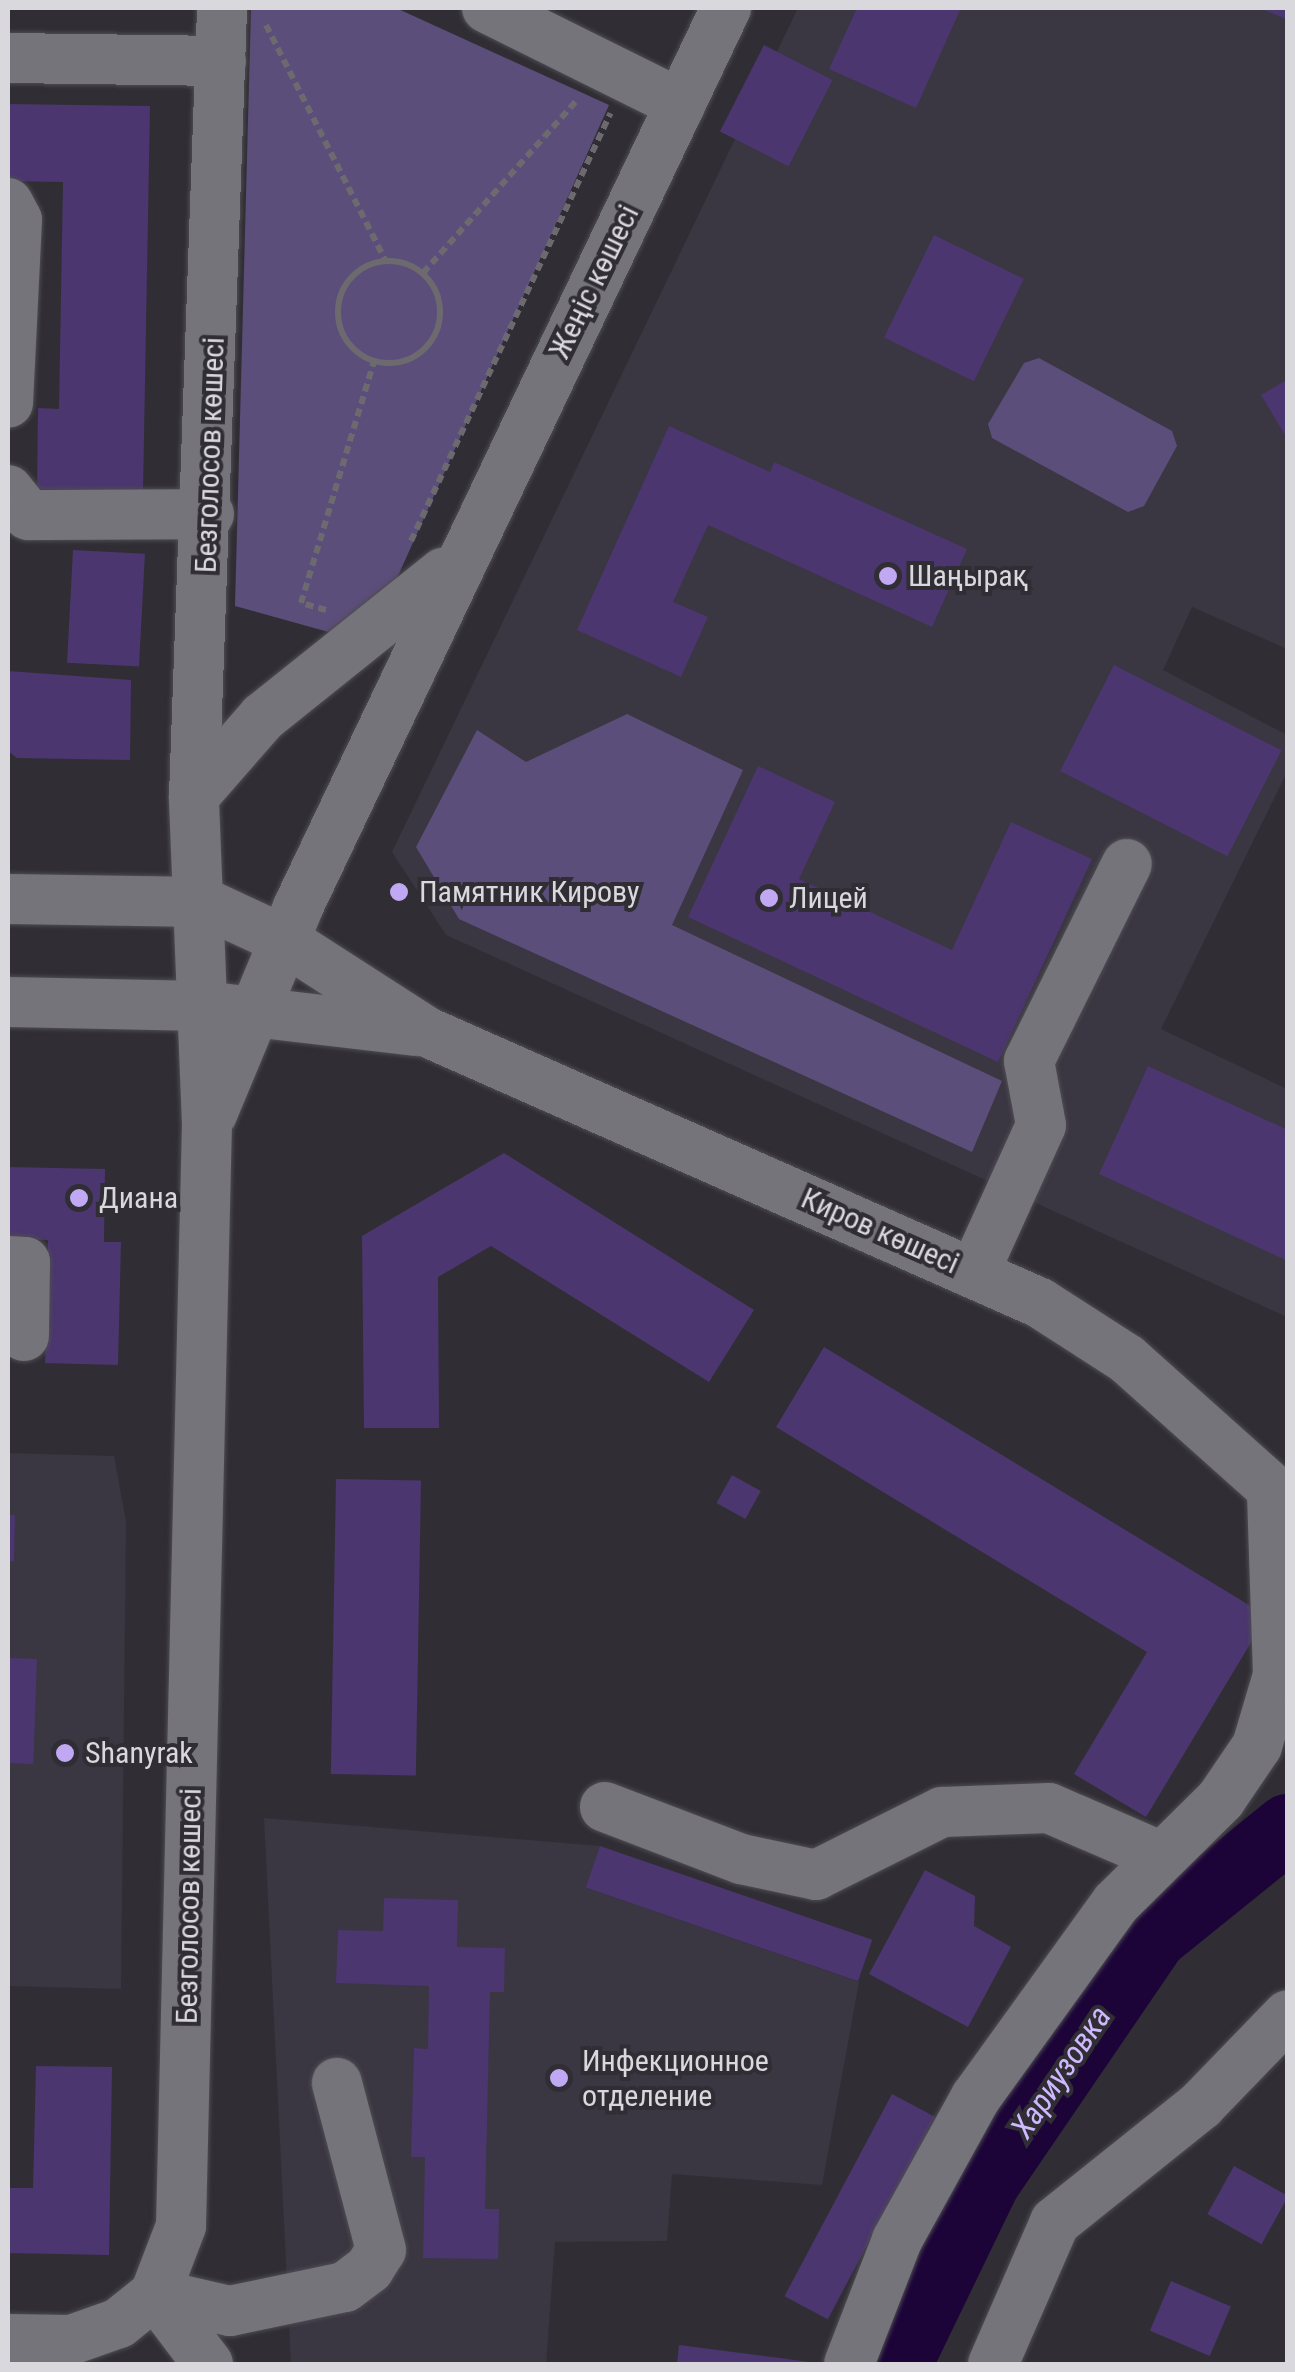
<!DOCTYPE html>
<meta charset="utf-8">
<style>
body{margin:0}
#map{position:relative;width:1295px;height:2372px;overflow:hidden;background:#302e34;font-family:"Roboto Condensed",sans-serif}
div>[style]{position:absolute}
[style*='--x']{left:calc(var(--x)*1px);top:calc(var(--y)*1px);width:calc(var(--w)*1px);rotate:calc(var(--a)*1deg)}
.built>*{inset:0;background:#3a3642}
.green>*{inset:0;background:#5c4e7a}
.river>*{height:68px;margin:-34px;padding:0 34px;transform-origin:34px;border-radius:34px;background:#1c0439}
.building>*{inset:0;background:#4b366f;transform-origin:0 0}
.path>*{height:6px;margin-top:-3px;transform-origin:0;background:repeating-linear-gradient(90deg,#6c6a6f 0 8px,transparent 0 13px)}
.path>.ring{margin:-3px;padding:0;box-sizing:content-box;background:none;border:6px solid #6c6a6f;border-radius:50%}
.roads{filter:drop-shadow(0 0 2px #4e4c52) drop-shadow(0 0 2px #4e4c52)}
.minor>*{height:50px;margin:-25px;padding:0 25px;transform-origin:25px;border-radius:25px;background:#75747a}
.dots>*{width:28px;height:28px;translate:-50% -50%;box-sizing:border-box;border:5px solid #302e34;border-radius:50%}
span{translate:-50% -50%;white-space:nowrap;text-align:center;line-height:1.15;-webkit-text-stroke:8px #302e34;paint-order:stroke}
.street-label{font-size:30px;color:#d9d8dc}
.poi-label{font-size:30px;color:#d9d8dc}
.left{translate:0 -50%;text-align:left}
.water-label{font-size:32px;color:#ceb8fe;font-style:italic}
.frame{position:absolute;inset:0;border:10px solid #d9d8dc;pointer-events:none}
</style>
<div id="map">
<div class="built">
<div style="clip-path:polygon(798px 8px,1287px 8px,1287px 649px,1192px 607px,1163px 670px,1287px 735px,1287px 772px,1161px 1029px,1287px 1089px,1287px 1317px,446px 935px,392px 852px)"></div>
<div style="clip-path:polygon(8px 1453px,114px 1456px,126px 1521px,121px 1989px,8px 1986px)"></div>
<div style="clip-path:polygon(264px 1818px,600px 1846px,587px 1888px,859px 1982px,822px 2185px,672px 2174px,667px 2241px,555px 2242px,546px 2364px,291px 2364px)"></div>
</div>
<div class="green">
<div style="clip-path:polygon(251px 8px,396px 8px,609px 105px,368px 643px,235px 606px)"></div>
<div style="clip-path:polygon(1039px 358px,1172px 431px,1177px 446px,1144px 506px,1128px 512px,992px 438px,988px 424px,1024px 363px)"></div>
<div style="clip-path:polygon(627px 714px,743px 770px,672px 925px,1002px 1081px,972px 1152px,459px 919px,416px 847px,477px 730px,526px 762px)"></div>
</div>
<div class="river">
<div style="--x:898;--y:2364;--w:202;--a:-64.2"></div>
<div style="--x:986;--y:2182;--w:298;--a:-55.7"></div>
<div style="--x:1154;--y:1936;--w:172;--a:-38.9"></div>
</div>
<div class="building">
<div style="clip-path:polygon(857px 8px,961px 8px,916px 108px,829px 69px)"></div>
<div style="clip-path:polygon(1260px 8px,1288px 8px,1288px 20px)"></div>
<div style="left:764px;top:45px;width:77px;height:97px;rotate:27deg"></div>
<div style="clip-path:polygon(8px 104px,150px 106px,143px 491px,37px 489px,38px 408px,59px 409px,63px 182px,8px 181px)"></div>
<div style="left:934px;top:235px;width:100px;height:114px;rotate:26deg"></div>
<div style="clip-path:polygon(1288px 379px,1288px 440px,1261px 395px)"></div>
<div style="clip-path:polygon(669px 426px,770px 472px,774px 462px,967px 549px,932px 627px,708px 525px,673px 602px,708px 617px,681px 677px,577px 630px)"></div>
<div style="left:73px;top:550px;width:72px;height:113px;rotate:3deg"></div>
<div style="left:1114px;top:665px;width:188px;height:119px;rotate:27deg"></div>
<div style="clip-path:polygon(8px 671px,131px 680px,130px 760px,17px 758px,8px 751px)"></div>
<div style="clip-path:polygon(758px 766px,835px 802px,799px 879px,952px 950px,1011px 822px,1092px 859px,998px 1062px,688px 917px)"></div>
<div style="clip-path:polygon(1148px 1066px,1288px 1130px,1288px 1261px,1099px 1174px)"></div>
<div style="clip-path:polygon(504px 1153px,754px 1310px,709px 1382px,491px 1246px,438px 1277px,439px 1428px,364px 1428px,362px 1236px)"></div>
<div style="clip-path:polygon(8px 1167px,105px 1169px,104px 1242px,121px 1242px,118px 1365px,45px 1363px,48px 1240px,8px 1239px)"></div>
<div style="clip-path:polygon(824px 1347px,1267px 1616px,1146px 1817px,1074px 1774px,1147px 1652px,776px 1427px)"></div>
<div style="left:732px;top:1475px;width:33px;height:32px;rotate:29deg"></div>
<div style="left:336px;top:1479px;width:85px;height:295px;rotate:1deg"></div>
<div style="clip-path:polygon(8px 1515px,15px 1515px,14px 1561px,8px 1562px)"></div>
<div style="left:8px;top:1658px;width:29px;height:105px;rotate:2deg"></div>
<div style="left:600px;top:1846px;width:288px;height:44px;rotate:19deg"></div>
<div style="clip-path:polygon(925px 1870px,975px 1896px,974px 1926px,1011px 1947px,968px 2027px,869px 1974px)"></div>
<div style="clip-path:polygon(384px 1898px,458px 1900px,457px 1947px,505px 1948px,504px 1992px,490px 1992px,485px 2209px,499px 2209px,498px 2259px,423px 2258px,425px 2157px,411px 2157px,414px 2048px,428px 2049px,429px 1986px,336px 1983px,338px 1930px,383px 1931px)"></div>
<div style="clip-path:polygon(36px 2066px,112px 2067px,109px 2255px,8px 2253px,8px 2188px,33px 2188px)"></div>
<div style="left:892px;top:2094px;width:49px;height:229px;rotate:28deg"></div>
<div style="left:1234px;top:2166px;width:62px;height:55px;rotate:29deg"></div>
<div style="left:1171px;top:2281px;width:65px;height:54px;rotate:23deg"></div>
<div style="clip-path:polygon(679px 2345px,810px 2362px,810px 2364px,677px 2364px)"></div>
</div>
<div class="path">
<div style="--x:266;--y:25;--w:263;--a:63.1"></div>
<div class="ring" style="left:338px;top:261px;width:96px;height:96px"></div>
<div style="--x:423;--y:273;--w:234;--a:-48.3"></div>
<div style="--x:411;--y:541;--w:472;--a:-65"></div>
<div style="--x:326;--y:610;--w:26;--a:-164"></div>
<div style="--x:301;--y:603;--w:253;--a:-73.2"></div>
</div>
<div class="roads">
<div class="minor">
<div style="--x:487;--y:8;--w:216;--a:26.4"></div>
<div style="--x:8;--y:58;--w:213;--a:0.8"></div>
<div style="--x:8;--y:203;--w:19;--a:62"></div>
<div style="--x:17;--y:220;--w:183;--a:92.8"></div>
<div style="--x:8;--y:490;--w:32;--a:51"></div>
<div style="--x:28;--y:515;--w:181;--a:-0.3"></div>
<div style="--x:194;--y:796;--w:105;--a:-48.9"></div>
<div style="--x:263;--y:717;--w:231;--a:-38.7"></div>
<div style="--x:8;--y:899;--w:194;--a:0.9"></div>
<div style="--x:202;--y:902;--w:90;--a:24.9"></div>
<div style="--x:284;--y:940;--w:170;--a:32.8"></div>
<div style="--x:427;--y:1032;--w:670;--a:23.85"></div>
<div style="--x:1040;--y:1303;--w:103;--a:32.8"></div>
<div style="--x:1127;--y:1359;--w:216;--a:41.8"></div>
<div style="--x:8;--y:1002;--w:195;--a:1.2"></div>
<div style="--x:203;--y:1006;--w:215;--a:6.7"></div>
<div style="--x:212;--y:1114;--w:224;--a:-67.4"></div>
<div style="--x:298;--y:907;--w:996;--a:-64.54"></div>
<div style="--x:8;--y:1261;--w:17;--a:3"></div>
<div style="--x:25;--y:1262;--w:74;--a:90.8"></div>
<div style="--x:974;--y:1273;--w:162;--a:-65.6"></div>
<div style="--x:1041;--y:1125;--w:65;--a:-100.6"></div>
<div style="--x:1029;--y:1061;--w:220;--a:-63.6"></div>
<div style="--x:605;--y:1807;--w:146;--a:20.9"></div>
<div style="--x:741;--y:1859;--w:77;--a:12"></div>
<div style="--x:816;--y:1875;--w:141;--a:-26.6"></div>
<div style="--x:942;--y:1812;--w:107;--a:-2.1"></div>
<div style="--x:1049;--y:1808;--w:123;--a:23.4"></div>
<div style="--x:155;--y:2294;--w:77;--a:12.8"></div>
<div style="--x:230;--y:2311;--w:117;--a:-11.8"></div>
<div style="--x:345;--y:2287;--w:30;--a:-37"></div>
<div style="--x:369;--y:2269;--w:22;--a:-58"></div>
<div style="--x:381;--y:2250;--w:173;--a:-104.8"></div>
<div style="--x:155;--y:2294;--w:88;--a:52.9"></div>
<div style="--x:8;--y:2339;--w:63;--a:0.9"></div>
<div style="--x:71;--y:2340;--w:51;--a:-19.5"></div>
<div style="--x:119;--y:2323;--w:46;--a:-38.9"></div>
<div style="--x:155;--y:2294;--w:73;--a:-69.1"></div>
<div style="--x:181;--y:2226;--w:1101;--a:-88.65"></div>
<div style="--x:207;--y:1125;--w:329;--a:-92.3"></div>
<div style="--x:194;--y:796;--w:788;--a:-87.96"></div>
<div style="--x:849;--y:2364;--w:133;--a:-68.8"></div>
<div style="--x:897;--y:2240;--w:163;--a:-61.1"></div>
<div style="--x:976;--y:2097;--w:239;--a:-54.2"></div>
<div style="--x:1116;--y:1903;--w:148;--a:-44.7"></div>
<div style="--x:1221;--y:1799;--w:64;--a:-55.8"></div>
<div style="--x:1257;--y:1746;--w:74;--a:-73.5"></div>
<div style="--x:1278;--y:1675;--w:185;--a:-91.9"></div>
<div style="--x:993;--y:2364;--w:155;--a:-66.4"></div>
<div style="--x:1055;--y:2222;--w:187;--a:-38.7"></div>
<div style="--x:1201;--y:2105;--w:125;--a:-46"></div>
</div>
</div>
<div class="dots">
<div style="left:888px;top:576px;background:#c0a8f3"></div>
<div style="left:399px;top:892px;background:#c0a8f3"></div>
<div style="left:769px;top:898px;background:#c0a8f3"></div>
<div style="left:79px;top:1198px;background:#c0a8f3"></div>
<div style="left:65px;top:1753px;background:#c0a8f3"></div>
<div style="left:559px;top:2078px;background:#c0a8f3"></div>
</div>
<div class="street-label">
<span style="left:594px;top:282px;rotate:-64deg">Жеңіс көшесі</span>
<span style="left:210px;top:455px;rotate:-88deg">Безголосов көшесі</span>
<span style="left:880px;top:1231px;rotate:24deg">Киров көшесі</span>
<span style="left:189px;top:1906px;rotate:-89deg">Безголосов көшесі</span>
</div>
<div class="poi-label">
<span class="left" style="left:908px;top:576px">Шаңырақ</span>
<span class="left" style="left:419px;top:892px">Памятник Кирову</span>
<span class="left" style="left:789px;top:898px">Лицей</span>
<span class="left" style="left:99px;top:1198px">Диана</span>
<span class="left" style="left:85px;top:1753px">Shanyrak</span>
<span class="left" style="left:582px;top:2078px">Инфекционное<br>отделение</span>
</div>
<div class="water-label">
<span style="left:1061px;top:2072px;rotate:-56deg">Хариузовка</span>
</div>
<div class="frame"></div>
</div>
